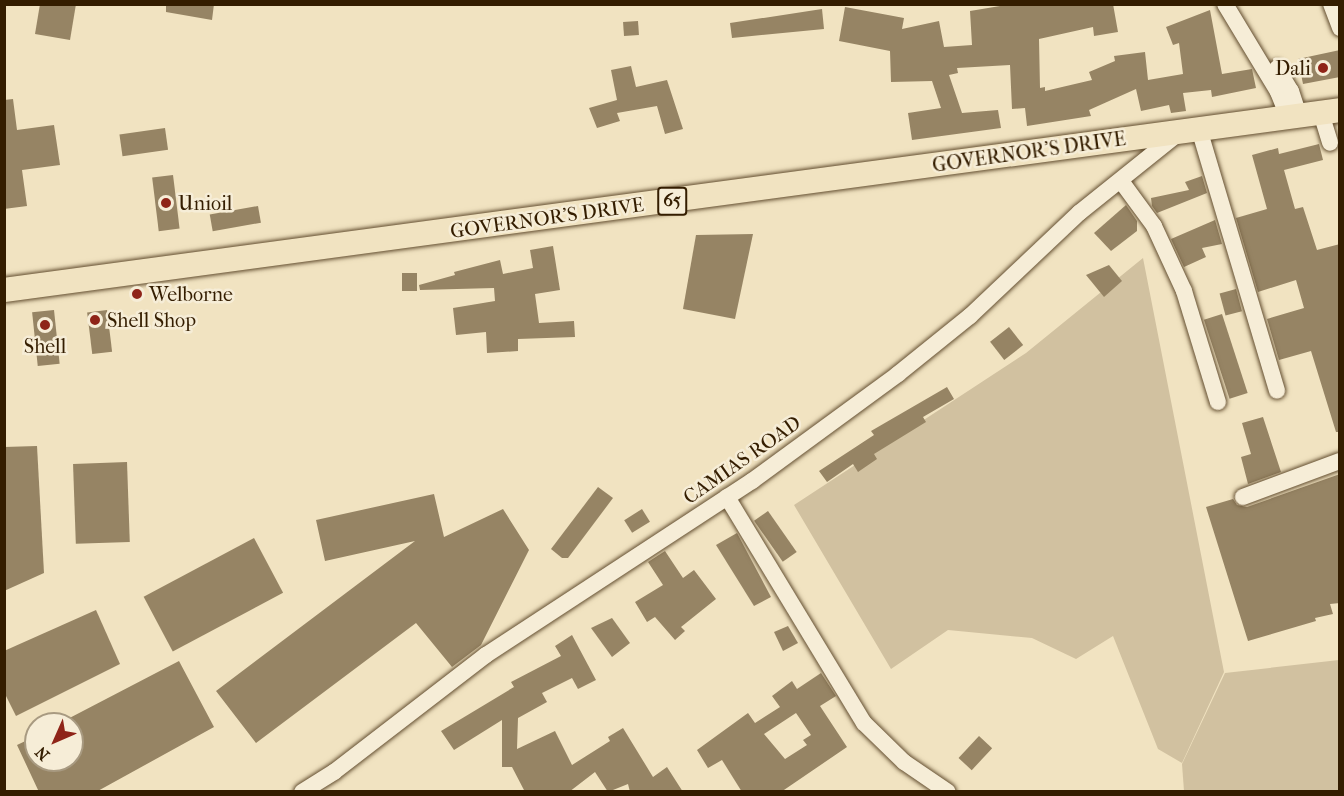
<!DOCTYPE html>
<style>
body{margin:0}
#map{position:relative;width:1344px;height:796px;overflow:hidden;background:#f1e3c1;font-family:"IM FELL French Canon",serif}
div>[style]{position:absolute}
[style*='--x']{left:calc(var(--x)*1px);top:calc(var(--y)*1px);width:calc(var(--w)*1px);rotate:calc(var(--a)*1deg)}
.green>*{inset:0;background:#d1c1a0}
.building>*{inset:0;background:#968464;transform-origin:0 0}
.roads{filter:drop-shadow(0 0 2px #634e30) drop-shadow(0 0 2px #634e30)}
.minor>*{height:16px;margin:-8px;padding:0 8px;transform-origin:8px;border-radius:8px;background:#f6edd7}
.highway>*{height:24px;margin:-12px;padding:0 12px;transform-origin:12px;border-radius:12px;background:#f1e3c1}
.dots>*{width:16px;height:16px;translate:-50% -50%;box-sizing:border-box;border:3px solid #f6edd7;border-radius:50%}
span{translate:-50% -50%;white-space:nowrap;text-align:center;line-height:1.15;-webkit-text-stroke:5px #f6edd7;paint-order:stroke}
.shield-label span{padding:2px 4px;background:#f6edd7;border:2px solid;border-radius:4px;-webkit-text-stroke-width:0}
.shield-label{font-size:18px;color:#341d00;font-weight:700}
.poi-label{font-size:20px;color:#341d00}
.right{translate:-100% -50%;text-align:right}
.left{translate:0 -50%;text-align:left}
.street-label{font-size:20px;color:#341d00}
.frame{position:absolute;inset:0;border:6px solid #341d00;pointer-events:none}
.north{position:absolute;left:24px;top:712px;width:60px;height:60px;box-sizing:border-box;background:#f6edd7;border:2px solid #a89a81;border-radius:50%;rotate:225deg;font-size:16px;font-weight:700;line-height:24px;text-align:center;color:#341d00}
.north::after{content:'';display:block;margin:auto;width:21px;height:27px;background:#8f2418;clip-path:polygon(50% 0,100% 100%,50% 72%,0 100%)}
</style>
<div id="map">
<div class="green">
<div style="clip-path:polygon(1143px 258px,1224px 672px,1182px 763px,1158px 749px,1113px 636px,1076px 659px,1032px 638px,948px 630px,891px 669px,794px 505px,1026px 353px)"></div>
<div style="clip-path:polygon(1339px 660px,1339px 791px,1184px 791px,1182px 764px,1225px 673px)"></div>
</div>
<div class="building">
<div style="clip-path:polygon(40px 4px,76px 4px,70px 40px,35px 34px)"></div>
<div style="clip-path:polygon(166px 4px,214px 4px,212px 20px,166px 12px)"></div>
<div style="clip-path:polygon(1012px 4px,1113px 4px,1118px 32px,1094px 36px,1093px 27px,1039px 39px,1040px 88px,1045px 87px,1045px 91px,1092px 80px,1089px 72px,1115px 61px,1114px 56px,1145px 52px,1148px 80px,1183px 74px,1179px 43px,1173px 45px,1166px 27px,1210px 10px,1222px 74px,1252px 69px,1256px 88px,1212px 97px,1211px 90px,1183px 93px,1186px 111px,1171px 113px,1169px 105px,1141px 111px,1136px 89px,1089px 110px,1091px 116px,1027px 126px,1025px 108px,1012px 109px,1010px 65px,957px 68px,958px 73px,949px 75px,962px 113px,998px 110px,1001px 128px,912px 140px,908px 113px,941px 108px,932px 81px,891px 82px,890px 51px,839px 41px,845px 7px,904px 18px,902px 29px,939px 21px,944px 47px,972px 45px,970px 11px)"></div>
<div style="clip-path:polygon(822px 9px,824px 29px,732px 38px,730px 23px)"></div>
<div style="left:638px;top:21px;width:14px;height:15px;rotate:86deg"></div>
<div style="clip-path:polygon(1340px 50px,1340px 77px,1303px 84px,1298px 59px)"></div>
<div style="clip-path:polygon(631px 66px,636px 87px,667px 80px,683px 129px,665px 134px,657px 106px,617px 113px,620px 121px,597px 128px,589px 108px,617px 100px,611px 70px)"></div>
<div style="clip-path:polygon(13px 99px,17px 130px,54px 125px,60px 165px,22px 170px,27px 206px,4px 209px,4px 100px)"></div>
<div style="left:165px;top:128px;width:22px;height:46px;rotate:82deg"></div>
<div style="clip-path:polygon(1319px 144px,1323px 160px,1284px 170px,1295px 209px,1303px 207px,1317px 250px,1340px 244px,1340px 432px,1336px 432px,1311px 351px,1279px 360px,1267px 319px,1304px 308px,1296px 280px,1258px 292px,1236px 218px,1267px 209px,1252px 155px,1278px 148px,1279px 154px)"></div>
<div style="left:173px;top:175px;width:54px;height:21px;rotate:83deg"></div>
<div style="clip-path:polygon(1202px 176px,1207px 193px,1157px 213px,1152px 206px,1151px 198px,1189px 190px,1185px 182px)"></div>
<div style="clip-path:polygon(1126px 205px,1137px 221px,1137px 231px,1111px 251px,1094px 233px)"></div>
<div style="left:258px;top:206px;width:17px;height:49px;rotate:80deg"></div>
<div style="clip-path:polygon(1215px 220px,1222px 244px,1202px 248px,1206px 257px,1184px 267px,1171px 239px)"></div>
<div style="clip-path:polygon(753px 234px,735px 319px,683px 309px,696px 235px)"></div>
<div style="clip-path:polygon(553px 246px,560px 290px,535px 294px,539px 323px,574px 321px,575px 337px,518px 339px,518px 351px,487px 353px,486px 332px,456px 335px,453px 308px,495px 301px,494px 288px,420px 290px,419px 285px,455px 275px,454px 272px,500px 260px,503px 274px,533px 268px,530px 250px)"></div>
<div style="clip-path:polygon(1109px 265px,1122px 281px,1104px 297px,1086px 275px)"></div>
<div style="left:402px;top:273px;width:15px;height:18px"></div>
<div style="left:1236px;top:289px;width:23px;height:17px;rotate:75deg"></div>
<div style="left:54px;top:310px;width:54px;height:22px;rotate:84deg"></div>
<div style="left:107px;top:310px;width:42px;height:20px;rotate:83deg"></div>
<div style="left:1222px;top:314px;width:83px;height:19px;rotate:72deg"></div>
<div style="left:1009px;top:327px;width:23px;height:24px;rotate:52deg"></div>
<div style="clip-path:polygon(947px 387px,954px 399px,923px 417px,926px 422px,874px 454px,877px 459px,858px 472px,853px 464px,827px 482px,819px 471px,874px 435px,871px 431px)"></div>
<div style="clip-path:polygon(1263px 417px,1281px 472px,1248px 484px,1241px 457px,1251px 454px,1242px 423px)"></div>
<div style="clip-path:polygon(37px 446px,44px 573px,4px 591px,4px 447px)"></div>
<div style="left:127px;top:462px;width:80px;height:54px;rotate:88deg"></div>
<div style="clip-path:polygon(1340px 474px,1340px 603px,1330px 604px,1333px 614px,1315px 618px,1316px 621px,1248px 641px,1206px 507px,1233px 499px,1237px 505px,1247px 507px)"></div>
<div style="clip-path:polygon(598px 487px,613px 498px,568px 558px,562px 558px,551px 549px)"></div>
<div style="clip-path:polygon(434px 494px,444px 537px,503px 509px,529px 550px,481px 645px,452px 667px,416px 623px,256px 743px,216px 691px,415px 541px,325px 561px,316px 520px)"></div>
<div style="left:642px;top:509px;width:15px;height:21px;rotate:58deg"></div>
<div style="left:768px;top:511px;width:50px;height:17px;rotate:55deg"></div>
<div style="clip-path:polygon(737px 533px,771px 597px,754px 606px,716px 545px)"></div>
<div style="left:254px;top:538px;width:62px;height:125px;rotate:62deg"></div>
<div style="clip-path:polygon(665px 551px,683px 578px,694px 570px,716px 599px,681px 627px,685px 631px,675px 640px,655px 617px,647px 622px,635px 602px,663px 585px,648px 562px)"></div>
<div style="clip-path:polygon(96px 610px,120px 664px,16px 716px,4px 692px,4px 651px)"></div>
<div style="clip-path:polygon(612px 618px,630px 643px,612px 657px,591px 628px)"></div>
<div style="clip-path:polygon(788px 626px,798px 643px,783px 651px,774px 632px)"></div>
<div style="clip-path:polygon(572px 635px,596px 680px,578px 689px,572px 678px,542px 693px,547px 702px,518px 718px,517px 749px,555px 731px,572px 765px,610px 741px,608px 737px,623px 728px,653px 777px,667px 767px,683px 792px,630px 792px,628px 784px,608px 792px,595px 772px,569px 792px,525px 792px,512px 767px,502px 767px,502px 720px,454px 750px,441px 731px,514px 687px,511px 682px,561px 656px,555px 646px)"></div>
<div style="clip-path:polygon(179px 661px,214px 727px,96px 792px,39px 792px,17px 745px,36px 736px,36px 760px,72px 760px,72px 724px,58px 724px)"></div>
<div style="clip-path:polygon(evenodd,821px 673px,836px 696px,820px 706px,847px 747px,781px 792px,742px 792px,722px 760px,708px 768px,697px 750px,748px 713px,755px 723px,780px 707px,772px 696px,792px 681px,797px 689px,821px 673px,796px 713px,811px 735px,803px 740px,807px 745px,785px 759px,764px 734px,796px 713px)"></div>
<div style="left:979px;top:736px;width:18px;height:30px;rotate:43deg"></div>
</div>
<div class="roads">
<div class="minor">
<div style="--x:1225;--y:4;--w:103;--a:58.9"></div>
<div style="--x:1278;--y:92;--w:27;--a:68"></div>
<div style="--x:1331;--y:4;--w:26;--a:69"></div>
<div style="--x:1277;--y:68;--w:27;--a:59"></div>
<div style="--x:1291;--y:91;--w:25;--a:72"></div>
<div style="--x:1321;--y:113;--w:31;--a:73"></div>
<div style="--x:1199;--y:129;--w:273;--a:73.4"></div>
<div style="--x:1121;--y:181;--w:56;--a:53.7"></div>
<div style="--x:1154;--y:226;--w:72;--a:65.2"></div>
<div style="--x:1184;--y:291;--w:116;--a:73"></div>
<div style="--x:727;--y:497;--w:264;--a:58.8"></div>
<div style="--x:864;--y:723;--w:56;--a:44.3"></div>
<div style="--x:904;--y:762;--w:53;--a:34.3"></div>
<div style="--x:1243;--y:497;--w:103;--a:-20.4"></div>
<div style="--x:302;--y:792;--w:38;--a:-32"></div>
<div style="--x:334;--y:772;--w:192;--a:-37.6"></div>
<div style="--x:486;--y:655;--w:318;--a:-33.2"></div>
<div style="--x:752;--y:481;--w:181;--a:-36.2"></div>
<div style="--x:898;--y:374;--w:92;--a:-38.9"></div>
<div style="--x:970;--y:316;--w:150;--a:-43.4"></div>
<div style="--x:1079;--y:213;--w:129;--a:-38.7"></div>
</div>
<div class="highway">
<div style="--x:4;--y:290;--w:1348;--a:-7.67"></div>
</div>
</div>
<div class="dots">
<div style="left:1323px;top:68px;background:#8f2418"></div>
<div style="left:166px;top:203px;background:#8f2418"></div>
<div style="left:137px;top:294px;background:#8f2418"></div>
<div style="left:95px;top:320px;background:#8f2418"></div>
<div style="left:45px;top:325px;background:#8f2418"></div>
</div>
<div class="shield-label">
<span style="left:672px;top:201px">65</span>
</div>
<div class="poi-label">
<span class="right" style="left:1311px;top:68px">Dali</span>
<span class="left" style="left:178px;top:203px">Unioil</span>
<span class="left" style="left:149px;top:294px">Welborne</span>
<span class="left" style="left:107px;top:320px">Shell Shop</span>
<span style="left:45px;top:346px">Shell</span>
</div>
<div class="street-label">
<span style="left:1029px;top:152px;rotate:-8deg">GOVERNOR'S DRIVE</span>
<span style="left:547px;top:218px;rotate:-8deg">GOVERNOR'S DRIVE</span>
<span style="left:742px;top:460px;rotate:-35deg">CAMIAS ROAD</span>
</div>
<div class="frame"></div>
<div class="north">N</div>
</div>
